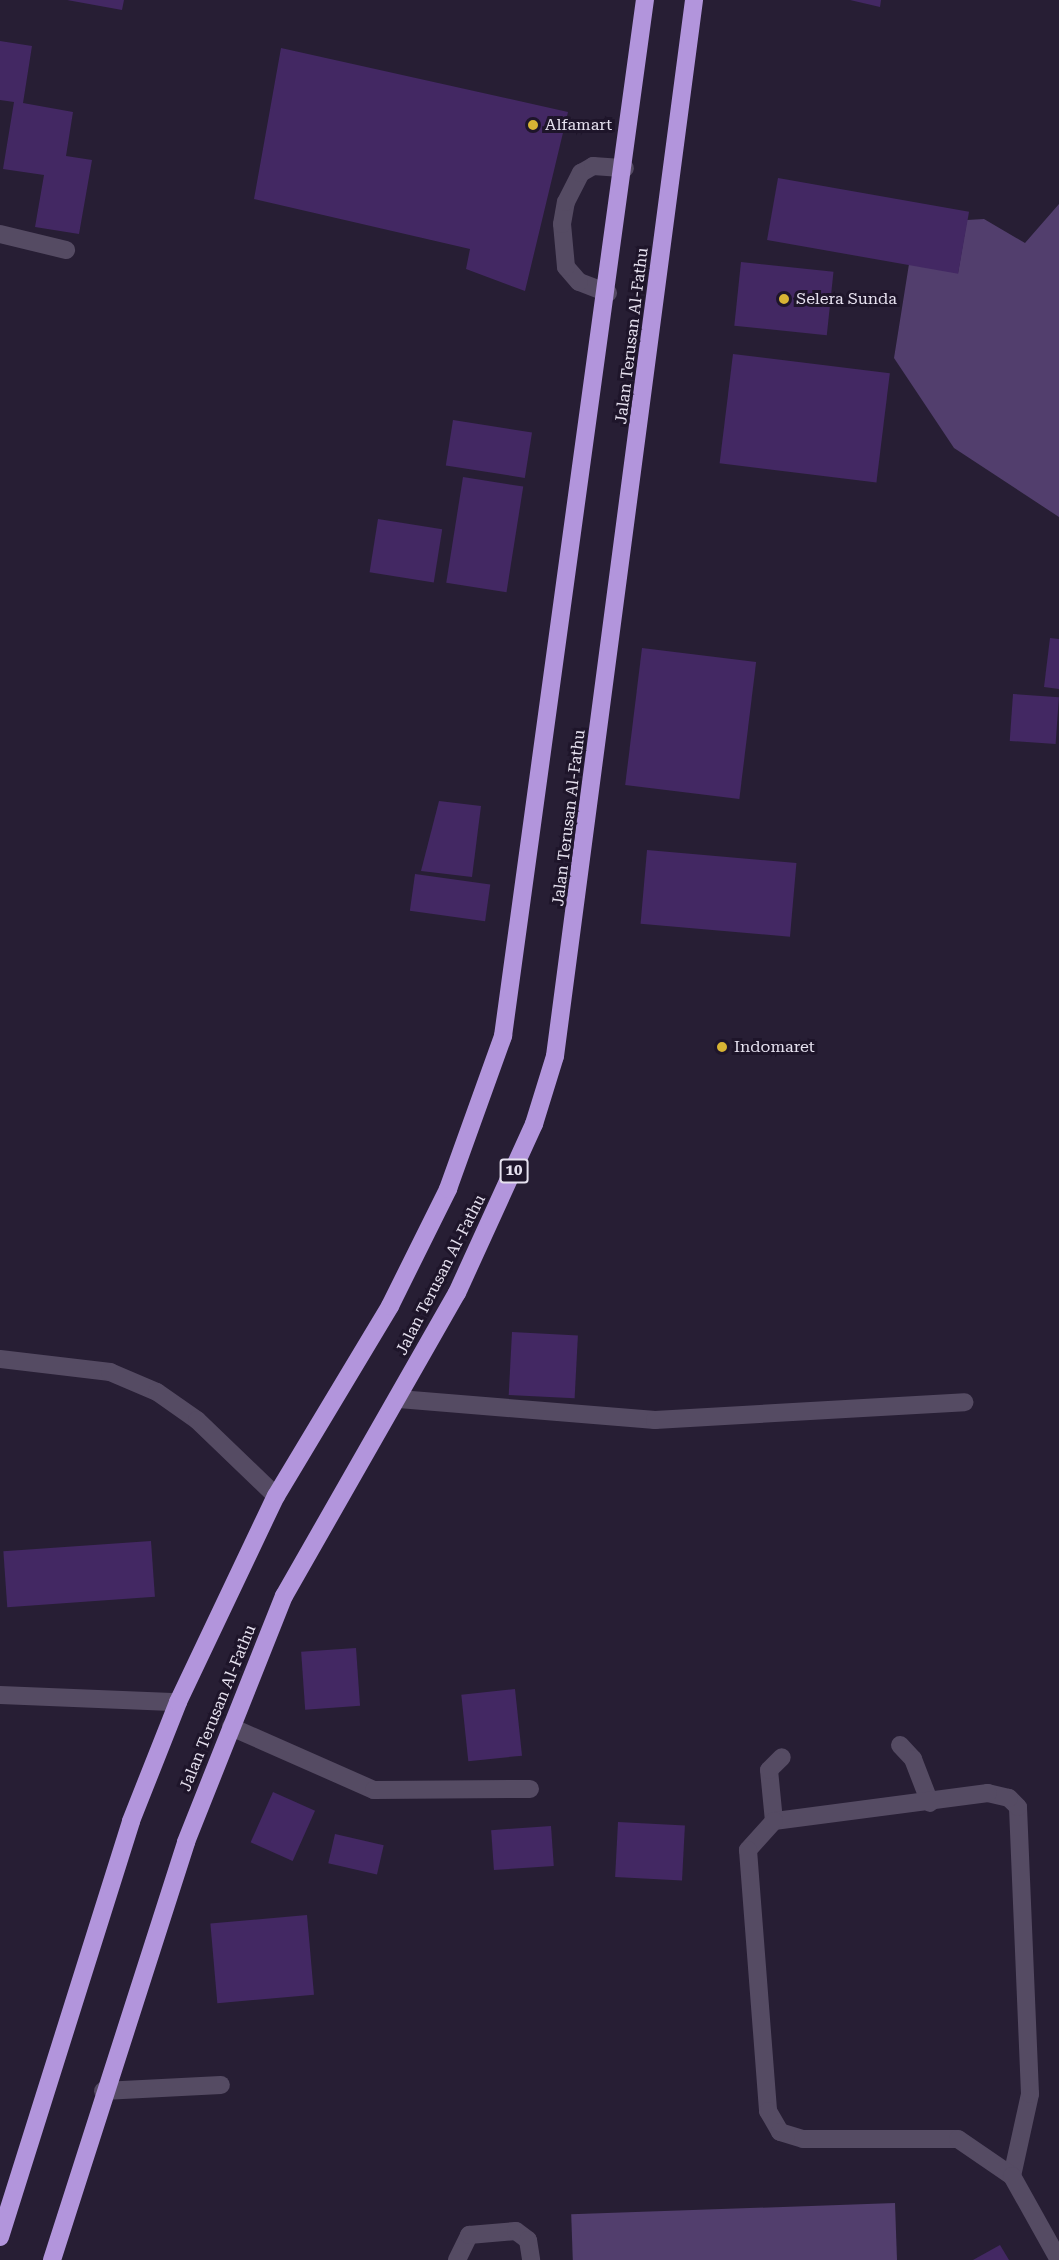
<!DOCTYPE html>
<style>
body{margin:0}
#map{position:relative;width:1059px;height:2260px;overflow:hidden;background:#271e34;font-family:"Roboto Serif",serif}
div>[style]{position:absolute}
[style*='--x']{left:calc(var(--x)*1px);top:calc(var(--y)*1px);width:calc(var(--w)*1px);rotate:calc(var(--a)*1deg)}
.green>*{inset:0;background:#523e6d;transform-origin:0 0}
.building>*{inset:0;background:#432863;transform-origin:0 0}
.lane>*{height:18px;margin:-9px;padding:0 9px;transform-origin:9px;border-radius:9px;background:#554b63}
.street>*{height:18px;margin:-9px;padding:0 9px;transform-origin:9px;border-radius:9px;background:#554b63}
.highway>*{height:18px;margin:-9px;padding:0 9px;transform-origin:9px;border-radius:9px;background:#b295dc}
.dots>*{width:16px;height:16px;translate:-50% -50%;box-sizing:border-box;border:3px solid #1e152a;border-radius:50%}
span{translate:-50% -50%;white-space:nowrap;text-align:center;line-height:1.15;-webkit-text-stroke:6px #1e152a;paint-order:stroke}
.shield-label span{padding:2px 4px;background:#1e152a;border:2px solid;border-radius:4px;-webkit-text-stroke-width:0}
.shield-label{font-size:15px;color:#e6e1ef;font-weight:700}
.poi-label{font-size:16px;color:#e6e1ef}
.left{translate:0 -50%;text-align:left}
.street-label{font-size:16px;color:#e6e1ef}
</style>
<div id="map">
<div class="green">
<div style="clip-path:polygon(1059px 204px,1059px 517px,954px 448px,894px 358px,909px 264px,958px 273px,967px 220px,984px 219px,1025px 243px)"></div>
<div style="left:895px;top:2203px;width:57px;height:324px;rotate:88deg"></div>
</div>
<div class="building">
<div style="clip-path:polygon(67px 0,124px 0,122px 10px)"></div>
<div style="clip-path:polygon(850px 0,881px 0,880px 7px)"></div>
<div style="clip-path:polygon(0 41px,32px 46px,23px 103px,73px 112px,66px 156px,92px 160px,79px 234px,35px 227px,44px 175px,3px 169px,14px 102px,0 100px)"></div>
<div style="clip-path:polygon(281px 48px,568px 112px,525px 291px,466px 269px,470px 249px,254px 199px)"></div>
<div style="left:778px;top:178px;width:194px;height:63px;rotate:10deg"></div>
<div style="left:741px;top:262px;width:93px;height:64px;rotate:6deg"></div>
<div style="left:733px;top:354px;width:158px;height:110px;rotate:7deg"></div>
<div style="left:453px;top:420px;width:80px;height:46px;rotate:9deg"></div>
<div style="left:463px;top:477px;width:61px;height:107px;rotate:9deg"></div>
<div style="left:378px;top:519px;width:65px;height:54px;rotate:9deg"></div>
<div style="clip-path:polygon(1050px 638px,1059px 639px,1059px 689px,1044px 687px)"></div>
<div style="left:642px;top:648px;width:115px;height:138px;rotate:7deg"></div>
<div style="left:1013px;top:694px;width:46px;height:47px;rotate:4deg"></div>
<div style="clip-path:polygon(439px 801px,481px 806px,472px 877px,421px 871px)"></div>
<div style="left:647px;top:850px;width:150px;height:74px;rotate:5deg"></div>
<div style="left:415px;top:874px;width:76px;height:37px;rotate:8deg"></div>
<div style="left:512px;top:1332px;width:66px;height:63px;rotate:3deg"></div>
<div style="left:151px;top:1541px;width:56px;height:148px;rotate:86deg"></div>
<div style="left:356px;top:1648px;width:58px;height:55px;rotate:86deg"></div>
<div style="left:515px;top:1689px;width:67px;height:54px;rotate:84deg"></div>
<div style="left:273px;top:1792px;width:46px;height:55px;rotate:24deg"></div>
<div style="left:618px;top:1822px;width:67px;height:55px;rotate:3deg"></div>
<div style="left:551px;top:1826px;width:40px;height:60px;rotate:86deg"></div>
<div style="left:335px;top:1834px;width:50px;height:30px;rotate:13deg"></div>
<div style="left:307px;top:1915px;width:80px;height:97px;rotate:85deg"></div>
<div style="clip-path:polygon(1000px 2245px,1009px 2260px,973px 2260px)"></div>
</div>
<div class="lane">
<div style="--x:608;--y:293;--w:31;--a:-159"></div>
<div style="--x:579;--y:282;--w:20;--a:-131"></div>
<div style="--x:566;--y:267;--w:43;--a:-95.3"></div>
<div style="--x:562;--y:224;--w:22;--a:-80"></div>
<div style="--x:566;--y:202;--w:33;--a:-63"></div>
<div style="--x:581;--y:173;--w:14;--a:-30"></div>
<div style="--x:593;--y:166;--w:32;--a:4"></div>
<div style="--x:0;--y:1359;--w:111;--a:6.7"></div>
<div style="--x:110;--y:1372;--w:51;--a:23.1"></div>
<div style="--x:157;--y:1392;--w:49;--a:35"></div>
<div style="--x:197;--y:1420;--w:110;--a:43.9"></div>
<div style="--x:399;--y:1399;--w:257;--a:4.7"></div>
<div style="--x:655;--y:1420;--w:310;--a:-3.3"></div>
<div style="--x:0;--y:1695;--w:178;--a:2.3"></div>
<div style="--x:900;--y:1745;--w:19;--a:47"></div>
<div style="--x:913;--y:1759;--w:47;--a:68.9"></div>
<div style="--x:774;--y:1821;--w:51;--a:-95.6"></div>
<div style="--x:769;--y:1770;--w:18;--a:-45"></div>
<div style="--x:103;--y:2091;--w:118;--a:-2.9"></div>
<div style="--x:1012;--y:2176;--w:84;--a:-77.6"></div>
<div style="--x:1030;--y:2094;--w:287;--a:-92.4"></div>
<div style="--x:1018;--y:1807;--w:13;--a:-135"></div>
<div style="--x:1009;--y:1798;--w:22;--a:-167"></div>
<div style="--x:988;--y:1793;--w:216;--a:172.5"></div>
<div style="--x:774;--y:1821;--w:39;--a:132"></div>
<div style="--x:748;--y:1850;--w:262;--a:85.6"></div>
<div style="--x:768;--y:2111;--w:24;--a:60"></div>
<div style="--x:780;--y:2132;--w:24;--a:17"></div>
<div style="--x:803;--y:2139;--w:155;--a:0"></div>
<div style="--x:958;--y:2139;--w:65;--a:34.4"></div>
<div style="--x:1012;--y:2176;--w:96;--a:60.8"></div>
<div style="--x:457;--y:2260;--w:28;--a:-64"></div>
<div style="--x:469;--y:2235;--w:47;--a:-4.9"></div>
<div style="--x:516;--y:2231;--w:15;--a:37"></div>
<div style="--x:528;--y:2240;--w:20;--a:81"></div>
</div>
<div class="street">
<div style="--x:0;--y:234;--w:68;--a:13.6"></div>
<div style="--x:231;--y:1727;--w:156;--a:23.8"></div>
<div style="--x:374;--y:1790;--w:156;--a:-0.4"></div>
</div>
<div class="highway">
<div style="--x:0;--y:2237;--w:436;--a:-72.5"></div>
<div style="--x:131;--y:1821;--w:128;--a:-68.4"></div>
<div style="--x:178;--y:1702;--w:228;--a:-64.6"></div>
<div style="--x:276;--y:1496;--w:222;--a:-59"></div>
<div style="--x:390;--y:1306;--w:131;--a:-63.6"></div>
<div style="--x:448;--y:1189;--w:163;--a:-70.2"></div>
<div style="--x:503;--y:1036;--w:1046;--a:-82.2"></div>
<div style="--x:52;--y:2260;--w:439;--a:-72.2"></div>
<div style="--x:186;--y:1842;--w:265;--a:-68.3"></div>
<div style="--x:284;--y:1596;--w:349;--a:-60.3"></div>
<div style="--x:457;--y:1293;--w:186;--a:-65.5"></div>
<div style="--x:534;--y:1124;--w:71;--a:-72.8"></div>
<div style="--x:555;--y:1056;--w:1065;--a:-82.5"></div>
</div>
<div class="dots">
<div style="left:533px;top:125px;background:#d8b434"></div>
<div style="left:784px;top:299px;background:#d8b434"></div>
<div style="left:722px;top:1047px;background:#d8b434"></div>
</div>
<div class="shield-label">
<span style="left:514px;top:1171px">10</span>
</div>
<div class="poi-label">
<span class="left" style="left:545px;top:125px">Alfamart</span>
<span class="left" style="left:796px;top:299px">Selera Sunda</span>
<span class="left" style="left:734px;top:1047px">Indomaret</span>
</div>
<div class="street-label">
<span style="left:632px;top:336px;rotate:-83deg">Jalan Terusan Al-Fathu</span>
<span style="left:569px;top:818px;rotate:-83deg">Jalan Terusan Al-Fathu</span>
<span style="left:441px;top:1275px;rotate:-63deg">Jalan Terusan Al-Fathu</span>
<span style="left:218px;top:1708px;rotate:-68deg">Jalan Terusan Al-Fathu</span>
</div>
</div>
